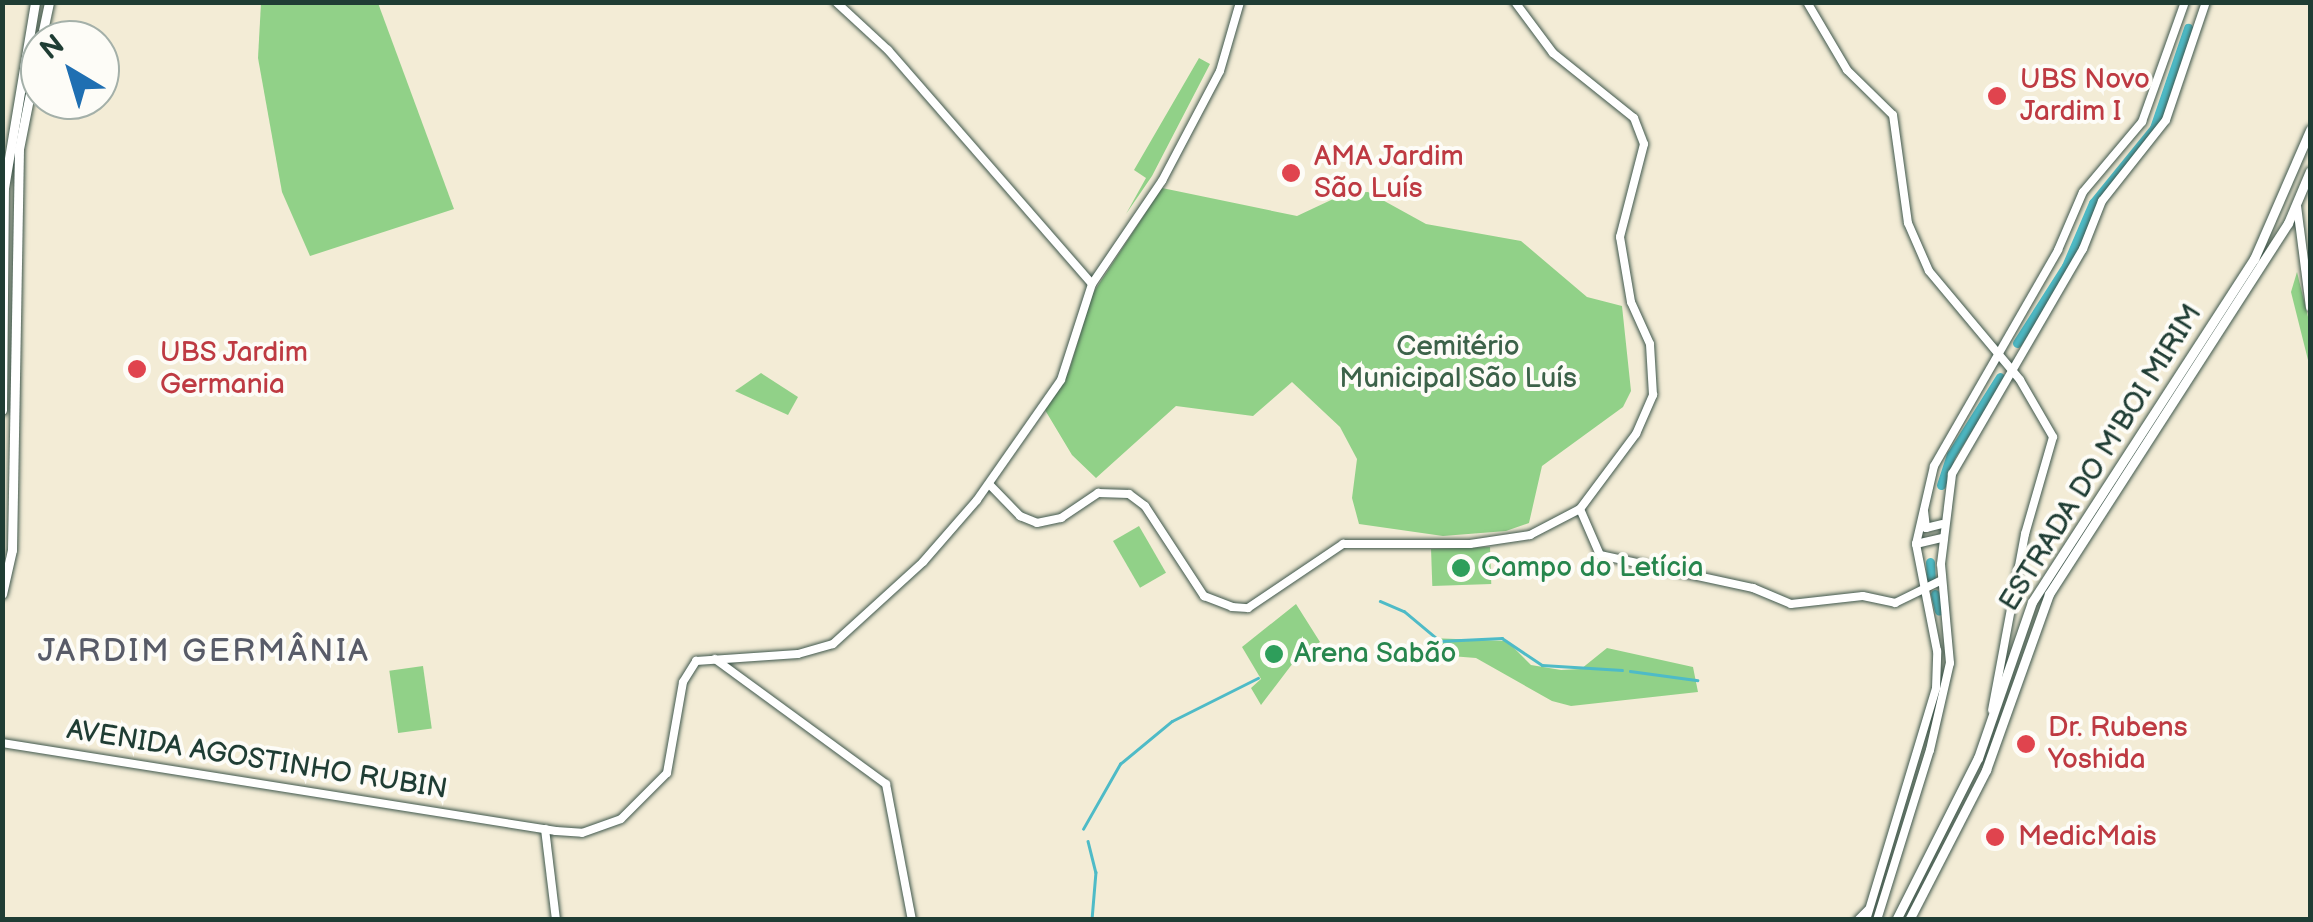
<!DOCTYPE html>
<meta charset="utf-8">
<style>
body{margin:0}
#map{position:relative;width:2313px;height:922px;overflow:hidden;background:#f3ecd6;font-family:"Balsamiq Sans",sans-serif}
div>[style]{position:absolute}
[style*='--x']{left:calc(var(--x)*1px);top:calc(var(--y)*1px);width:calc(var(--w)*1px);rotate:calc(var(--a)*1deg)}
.green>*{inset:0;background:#91d188;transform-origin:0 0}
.stream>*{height:2.5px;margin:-1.25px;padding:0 1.25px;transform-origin:1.25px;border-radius:1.25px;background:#4ebbc7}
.river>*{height:9px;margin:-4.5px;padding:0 4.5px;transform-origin:4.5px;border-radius:4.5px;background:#4ebbc7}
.roads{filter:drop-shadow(0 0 2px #3f574c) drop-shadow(0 0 2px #3f574c)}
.secondary>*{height:8px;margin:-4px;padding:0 4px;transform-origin:4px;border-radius:4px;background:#fff}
.primary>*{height:9px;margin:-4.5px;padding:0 4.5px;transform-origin:4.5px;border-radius:4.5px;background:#fff}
.dots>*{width:28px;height:28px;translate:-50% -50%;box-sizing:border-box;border:5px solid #fdfcf7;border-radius:50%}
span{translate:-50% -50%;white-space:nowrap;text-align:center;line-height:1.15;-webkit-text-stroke:8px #fdfcf7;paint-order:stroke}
.health-label{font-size:28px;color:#be3a42}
.left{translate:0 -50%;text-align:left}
.park-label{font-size:28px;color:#3c6249}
.street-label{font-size:28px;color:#1f3d34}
.leisure-label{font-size:28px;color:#27864d}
.quarter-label{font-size:32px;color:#585b68;letter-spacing:2.5px}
.frame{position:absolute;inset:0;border:5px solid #1f3d34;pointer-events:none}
.north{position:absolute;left:20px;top:20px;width:100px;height:100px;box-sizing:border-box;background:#fdfcf7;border:2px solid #a4b0a9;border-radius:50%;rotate:322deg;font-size:28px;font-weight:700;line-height:40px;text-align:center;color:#1f3d34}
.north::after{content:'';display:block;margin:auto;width:35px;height:45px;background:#1f6fb2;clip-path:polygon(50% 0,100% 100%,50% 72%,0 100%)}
</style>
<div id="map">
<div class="green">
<div style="clip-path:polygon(261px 3px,378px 3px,454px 209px,310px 256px,282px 192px,258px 58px)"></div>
<div style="clip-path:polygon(1199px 58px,1210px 64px,1152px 176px,1126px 214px,1146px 178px,1134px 170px)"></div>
<div style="clip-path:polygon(1162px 188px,1297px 216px,1346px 193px,1368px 192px,1426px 224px,1521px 241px,1587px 297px,1622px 306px,1631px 391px,1623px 407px,1542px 466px,1529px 523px,1506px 531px,1443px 536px,1359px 524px,1352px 498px,1357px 459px,1340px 427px,1292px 382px,1253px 416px,1176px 406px,1096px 478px,1072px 455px,1045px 410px,1069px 371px,1093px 293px)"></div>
<div style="clip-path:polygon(2297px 272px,2310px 325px,2308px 360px,2291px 292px)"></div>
<div style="clip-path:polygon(761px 373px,798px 397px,788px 415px,735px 391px)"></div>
<div style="left:1139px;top:526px;width:54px;height:30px;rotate:60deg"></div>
<div style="left:1490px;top:547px;width:37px;height:59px;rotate:88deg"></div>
<div style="clip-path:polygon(1296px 604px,1320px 642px,1296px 659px,1261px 705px,1251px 688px,1261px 679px,1242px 647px)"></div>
<div style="clip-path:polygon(1430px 638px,1507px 641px,1531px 665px,1561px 670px,1581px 669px,1607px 648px,1693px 667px,1698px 692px,1571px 706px,1552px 701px,1476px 658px,1425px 654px)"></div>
<div style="left:423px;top:666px;width:63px;height:34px;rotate:82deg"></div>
</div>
<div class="stream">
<div style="--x:1380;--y:601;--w:26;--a:23"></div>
<div style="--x:1404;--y:611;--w:47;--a:39.8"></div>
<div style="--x:1440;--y:641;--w:62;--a:-2.8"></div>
<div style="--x:1502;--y:638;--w:48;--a:34"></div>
<div style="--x:1542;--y:665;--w:80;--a:3.6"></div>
<div style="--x:1630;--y:671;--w:68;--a:7.7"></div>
<div style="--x:1083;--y:829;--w:75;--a:-60.4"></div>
<div style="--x:1120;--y:764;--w:67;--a:-39.6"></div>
<div style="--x:1172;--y:721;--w:96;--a:-26.6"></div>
<div style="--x:1088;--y:841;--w:32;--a:76"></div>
<div style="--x:1096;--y:872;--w:48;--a:94.8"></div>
</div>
<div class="river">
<div style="--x:2017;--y:343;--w:91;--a:-57.5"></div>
<div style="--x:2066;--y:266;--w:69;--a:-66.8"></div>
<div style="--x:2093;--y:203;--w:97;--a:-50.9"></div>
<div style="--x:2154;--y:128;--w:106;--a:-71.2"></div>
<div style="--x:1941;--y:485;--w:32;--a:-72"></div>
<div style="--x:1951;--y:455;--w:92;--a:-57.9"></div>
<div style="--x:1930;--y:562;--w:18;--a:87"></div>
<div style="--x:1935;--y:594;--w:17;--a:77"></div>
</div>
<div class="roads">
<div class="secondary">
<div style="--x:836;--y:2;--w:71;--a:42.7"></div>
<div style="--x:888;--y:50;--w:310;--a:48.9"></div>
<div style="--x:1807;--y:2;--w:79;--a:59.5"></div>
<div style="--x:1847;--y:70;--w:64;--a:44.4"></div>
<div style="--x:1893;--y:115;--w:109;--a:82.1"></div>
<div style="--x:1908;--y:223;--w:52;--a:66.4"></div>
<div style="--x:1929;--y:271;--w:142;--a:50.1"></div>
<div style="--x:2020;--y:380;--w:66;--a:59.9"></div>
<div style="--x:2053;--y:437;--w:101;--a:106.1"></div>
<div style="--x:2025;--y:534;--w:179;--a:100.6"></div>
<div style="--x:2297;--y:206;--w:102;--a:82.7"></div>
<div style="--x:989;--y:484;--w:45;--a:45.9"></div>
<div style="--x:1020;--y:516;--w:18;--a:22"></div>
<div style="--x:1037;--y:523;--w:25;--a:-12"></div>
<div style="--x:1061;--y:518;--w:45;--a:-34"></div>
<div style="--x:1098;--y:493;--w:31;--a:2"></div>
<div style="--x:1129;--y:494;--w:20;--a:37"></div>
<div style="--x:1145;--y:506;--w:108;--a:56.8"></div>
<div style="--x:1204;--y:596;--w:30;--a:21"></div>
<div style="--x:1232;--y:607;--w:16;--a:4"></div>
<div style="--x:1248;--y:608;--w:115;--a:-34"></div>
<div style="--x:1343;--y:544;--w:127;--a:0"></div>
<div style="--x:1470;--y:544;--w:61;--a:-8.5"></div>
<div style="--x:1530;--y:535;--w:56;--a:-27.5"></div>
<div style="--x:1580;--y:509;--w:94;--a:-53.3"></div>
<div style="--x:1636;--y:434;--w:43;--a:-66.4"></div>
<div style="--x:1653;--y:395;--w:51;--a:-93.4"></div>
<div style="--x:1650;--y:344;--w:46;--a:-114.3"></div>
<div style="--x:1631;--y:302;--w:66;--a:-99.6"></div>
<div style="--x:1620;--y:237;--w:96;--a:-75.5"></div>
<div style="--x:1644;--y:144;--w:28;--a:-111"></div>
<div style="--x:1634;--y:118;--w:104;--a:-141.3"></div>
<div style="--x:1553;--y:53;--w:64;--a:-126.7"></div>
<div style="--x:1580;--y:509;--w:50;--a:66.5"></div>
<div style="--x:1600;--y:555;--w:157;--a:12.2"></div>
<div style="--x:1753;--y:588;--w:41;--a:22.8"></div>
<div style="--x:1791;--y:604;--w:72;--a:-6.3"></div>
<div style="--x:1863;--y:596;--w:33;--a:12"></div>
<div style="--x:1895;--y:603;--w:52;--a:-26.1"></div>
<div style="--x:1924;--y:511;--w:17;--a:83"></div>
<div style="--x:1926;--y:528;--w:16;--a:-14"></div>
<div style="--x:1916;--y:544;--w:27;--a:-13"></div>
<div style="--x:715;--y:659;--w:212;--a:36.2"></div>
<div style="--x:886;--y:784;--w:138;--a:79.2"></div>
<div style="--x:2;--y:743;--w:561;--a:9.03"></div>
<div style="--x:556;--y:831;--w:26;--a:4"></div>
<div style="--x:582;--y:833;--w:41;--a:-19.7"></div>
<div style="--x:621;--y:819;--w:65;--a:-45"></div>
<div style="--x:667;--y:773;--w:92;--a:-80"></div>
<div style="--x:683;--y:682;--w:25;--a:-58"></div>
<div style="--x:696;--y:661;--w:102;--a:-3.9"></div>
<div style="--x:798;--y:654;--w:36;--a:-16"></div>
<div style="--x:833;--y:644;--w:122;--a:-42.3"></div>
<div style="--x:923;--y:562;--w:82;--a:-48.9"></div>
<div style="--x:977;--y:500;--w:146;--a:-55"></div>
<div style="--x:1061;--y:380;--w:101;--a:-72.1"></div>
<div style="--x:1092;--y:284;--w:125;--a:-55.8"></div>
<div style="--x:1162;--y:181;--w:124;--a:-62.2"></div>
<div style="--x:1220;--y:71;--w:72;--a:-73.8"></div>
<div style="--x:545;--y:829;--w:92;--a:83.1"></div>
<div style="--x:1858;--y:920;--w:14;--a:-45"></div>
<div style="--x:1866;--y:920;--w:242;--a:-73.2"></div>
<div style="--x:1936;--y:688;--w:37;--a:-88"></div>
<div style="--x:1937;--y:651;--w:109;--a:-101.1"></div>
<div style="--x:1916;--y:544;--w:80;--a:-77"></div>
<div style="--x:1934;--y:466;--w:249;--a:-60.1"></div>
<div style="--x:2058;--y:250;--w:63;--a:-66.7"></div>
<div style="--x:2083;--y:192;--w:92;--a:-49.9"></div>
<div style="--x:2142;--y:122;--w:127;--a:-70.3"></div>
<div style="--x:1877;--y:920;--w:178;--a:-72.7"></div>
<div style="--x:1930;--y:750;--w:89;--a:-77.1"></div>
<div style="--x:1950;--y:663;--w:99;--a:-95.2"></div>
<div style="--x:1941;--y:564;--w:91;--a:-83"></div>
<div style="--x:1952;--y:474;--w:260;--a:-59.8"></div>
<div style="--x:2083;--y:249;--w:52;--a:-68.4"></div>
<div style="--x:2102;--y:201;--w:103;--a:-51.7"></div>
<div style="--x:2166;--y:120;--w:125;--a:-71.3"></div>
</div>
<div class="primary">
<div style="--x:41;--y:40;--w:39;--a:-78"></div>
<div style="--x:2;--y:410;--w:222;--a:-89.5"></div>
<div style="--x:4;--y:188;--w:189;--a:-80.5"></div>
<div style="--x:2;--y:594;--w:45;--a:-77.2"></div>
<div style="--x:12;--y:550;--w:401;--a:-89"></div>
<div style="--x:19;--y:149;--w:108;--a:-78.8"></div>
<div style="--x:1896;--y:920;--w:182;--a:-63.2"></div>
<div style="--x:1978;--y:758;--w:165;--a:-70.9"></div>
<div style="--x:2032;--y:602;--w:409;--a:-57.1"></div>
<div style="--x:2254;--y:259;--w:141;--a:-66.5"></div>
<div style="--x:1909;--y:920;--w:169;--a:-62.8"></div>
<div style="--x:1986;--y:770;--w:187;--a:-70.3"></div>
<div style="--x:2049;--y:594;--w:441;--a:-57.2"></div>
<div style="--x:2288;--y:223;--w:56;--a:-67.1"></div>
</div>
</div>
<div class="dots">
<div style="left:1997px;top:96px;background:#e0444e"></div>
<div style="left:1291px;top:173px;background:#e0444e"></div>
<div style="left:137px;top:369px;background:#e0444e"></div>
<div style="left:1461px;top:568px;background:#2e9e5b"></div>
<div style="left:1274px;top:654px;background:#2e9e5b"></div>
<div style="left:2026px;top:744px;background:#e0444e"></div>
<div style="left:1995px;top:837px;background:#e0444e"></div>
</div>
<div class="health-label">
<span class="left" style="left:2020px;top:96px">UBS Novo<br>Jardim I</span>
<span class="left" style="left:1314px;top:173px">AMA Jardim<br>São Luís</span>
<span class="left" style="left:160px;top:369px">UBS Jardim<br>Germania</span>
<span class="left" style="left:2048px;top:744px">Dr. Rubens<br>Yoshida</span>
<span class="left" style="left:2018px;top:837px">MedicMais</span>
</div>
<div class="park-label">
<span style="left:1458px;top:363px">Cemitério<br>Municipal São Luís</span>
</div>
<div class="street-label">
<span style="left:2101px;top:458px;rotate:-58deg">ESTRADA DO M'BOI MIRIM</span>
<span style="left:257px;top:760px;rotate:9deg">AVENIDA AGOSTINHO RUBIN</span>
</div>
<div class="leisure-label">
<span class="left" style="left:1481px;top:568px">Campo do Letícia</span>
<span class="left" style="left:1294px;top:654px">Arena Sabão</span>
</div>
<div class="quarter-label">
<span style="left:204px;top:652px">JARDIM GERMÂNIA</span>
</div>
<div class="frame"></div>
<div class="north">N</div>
</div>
